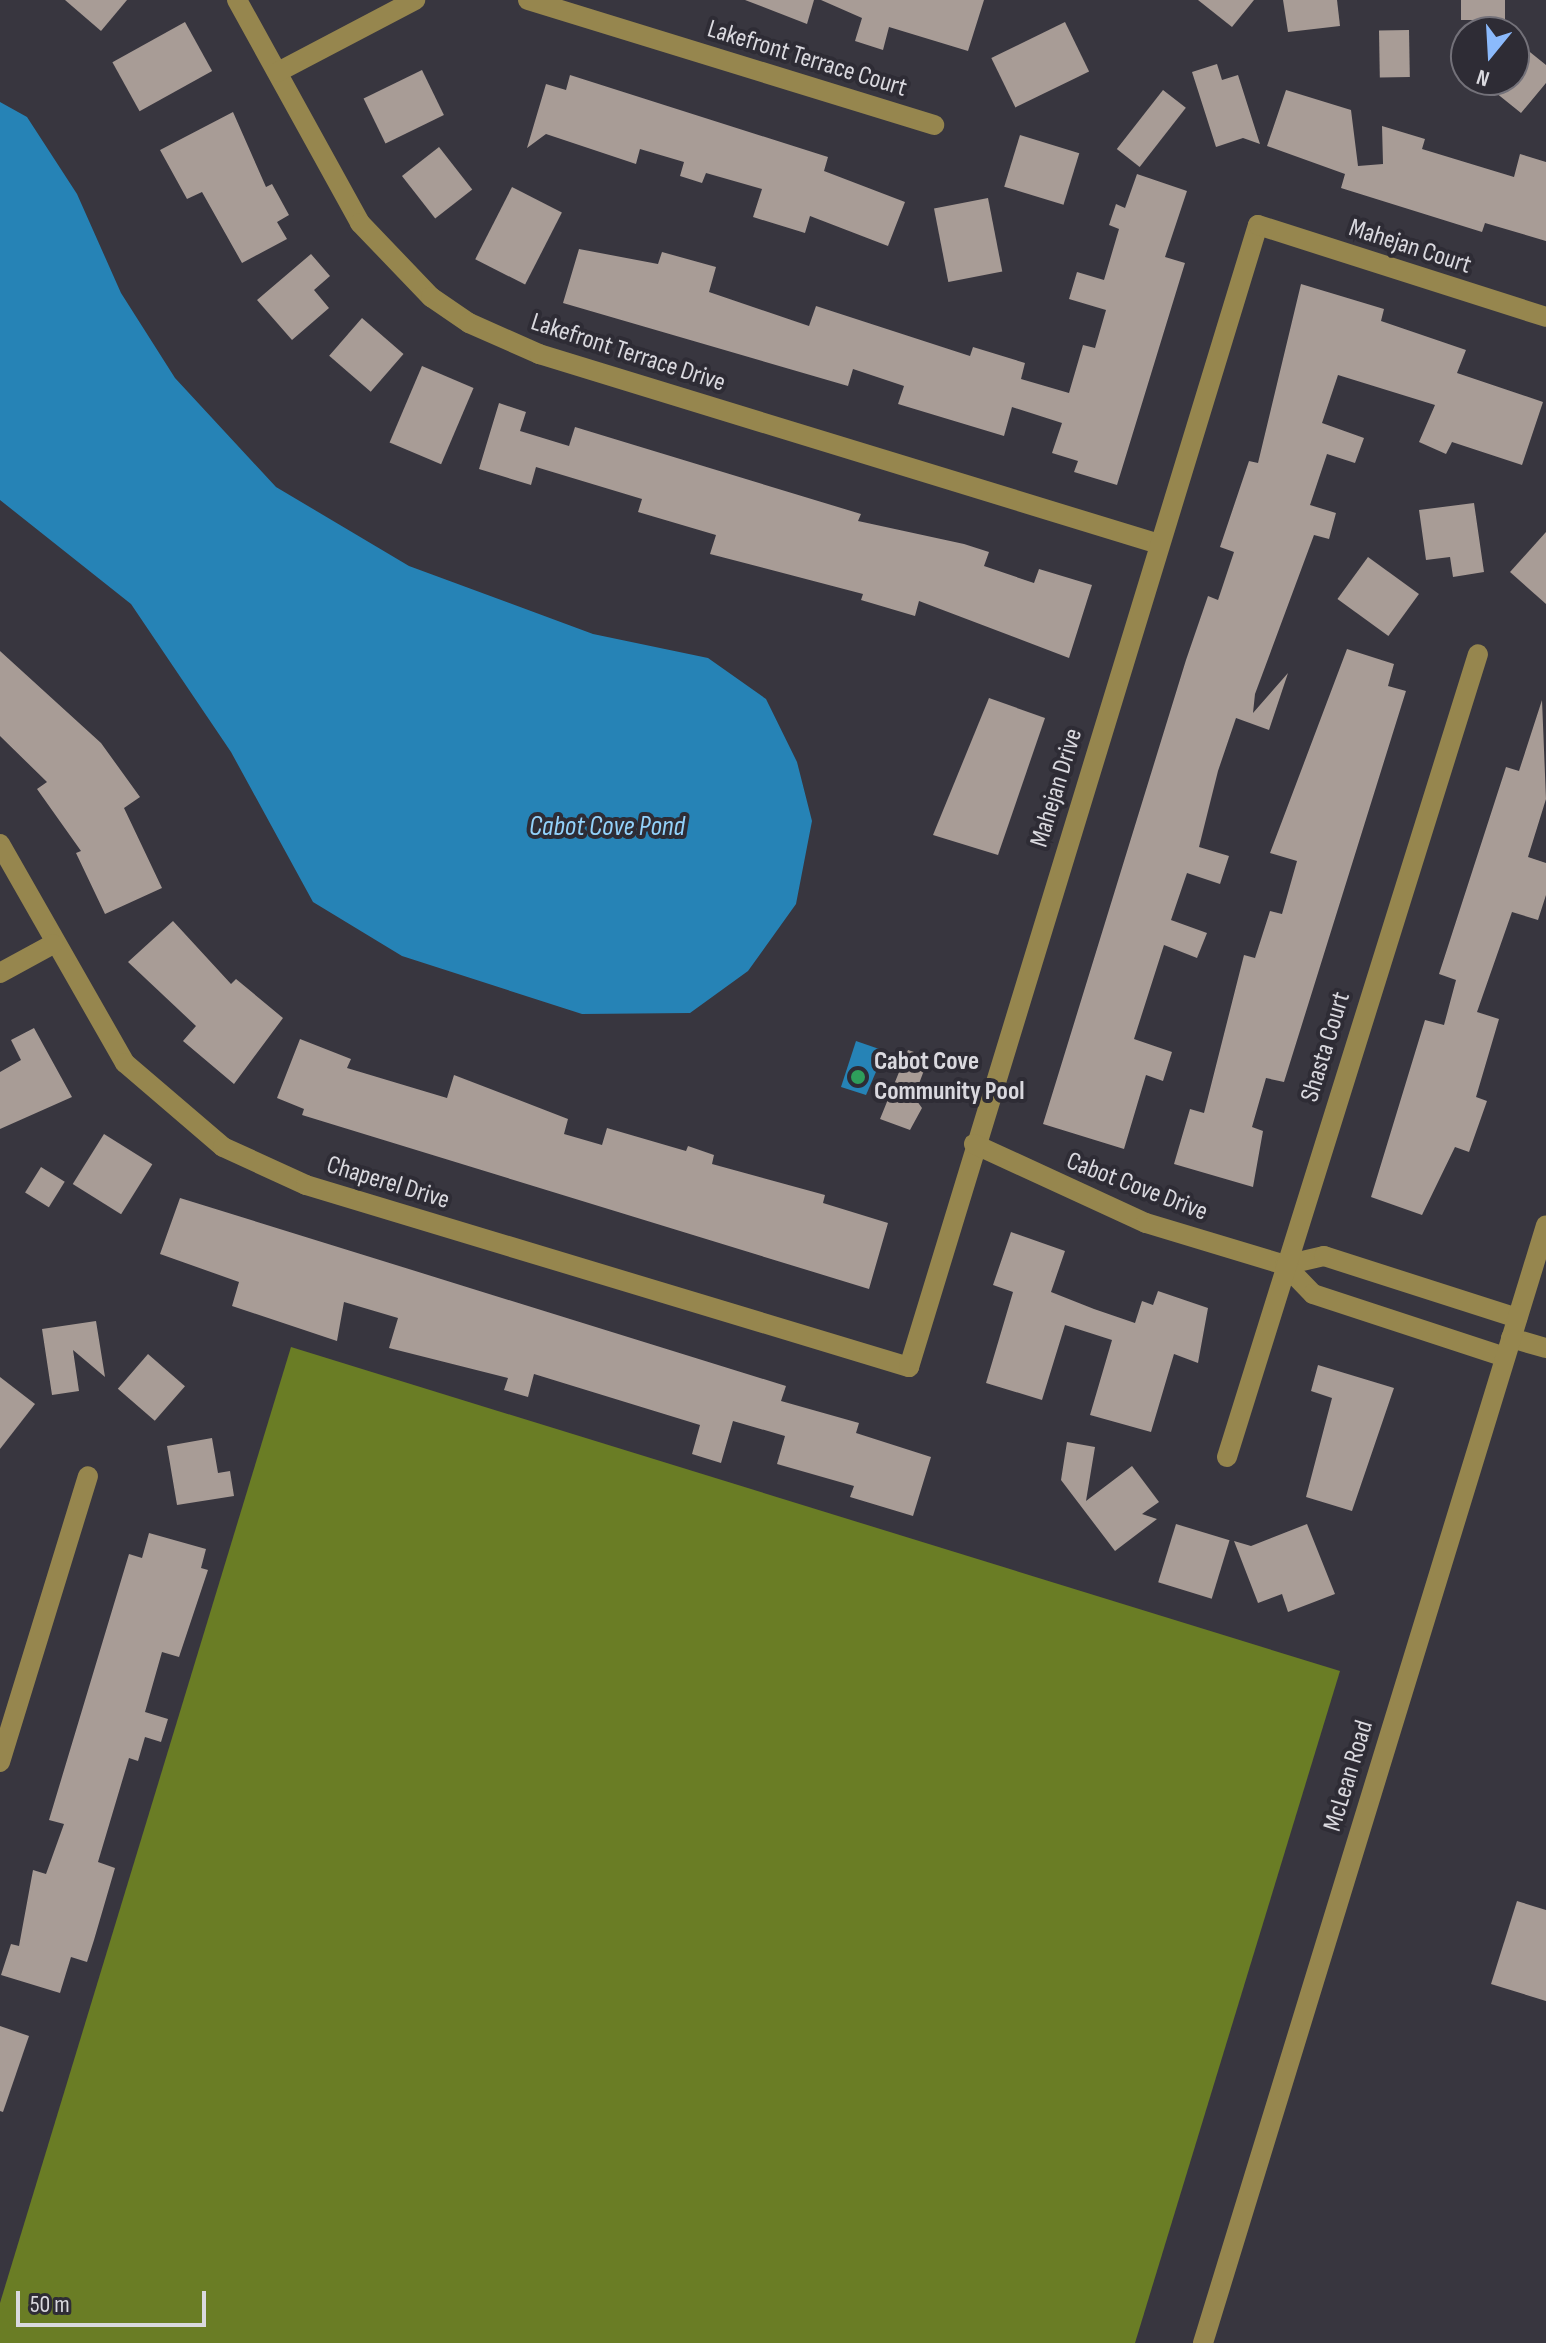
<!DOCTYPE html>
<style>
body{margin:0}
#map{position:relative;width:1546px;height:2343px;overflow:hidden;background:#38363f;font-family:"Sofia Sans Condensed",sans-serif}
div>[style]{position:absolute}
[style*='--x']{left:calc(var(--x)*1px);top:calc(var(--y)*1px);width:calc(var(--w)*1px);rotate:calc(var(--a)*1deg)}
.forest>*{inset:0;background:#6a7d25}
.water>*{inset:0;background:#2683b6}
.building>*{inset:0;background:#a89c96;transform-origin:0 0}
.minor>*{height:20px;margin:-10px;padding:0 10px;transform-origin:10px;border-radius:10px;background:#96864e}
.dots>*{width:22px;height:22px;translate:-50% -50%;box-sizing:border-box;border:4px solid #2e2c35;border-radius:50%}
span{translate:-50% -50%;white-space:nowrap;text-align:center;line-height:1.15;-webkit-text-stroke:8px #2e2c35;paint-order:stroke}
.street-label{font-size:26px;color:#dad9df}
.poi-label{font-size:26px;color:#dad9df;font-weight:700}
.left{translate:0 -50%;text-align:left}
.water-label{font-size:28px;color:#93d2fb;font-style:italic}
.north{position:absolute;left:1450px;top:16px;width:80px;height:80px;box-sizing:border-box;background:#2e2c35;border:2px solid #737179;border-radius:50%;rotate:198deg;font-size:22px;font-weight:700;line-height:32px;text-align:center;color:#dad9df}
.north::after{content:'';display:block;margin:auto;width:28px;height:36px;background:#8bbafc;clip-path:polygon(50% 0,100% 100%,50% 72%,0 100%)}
.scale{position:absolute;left:16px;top:2291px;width:190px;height:36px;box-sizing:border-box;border:4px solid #dad9df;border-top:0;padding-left:10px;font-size:24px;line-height:28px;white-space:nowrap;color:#dad9df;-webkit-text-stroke:6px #2e2c35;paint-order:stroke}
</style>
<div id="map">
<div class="forest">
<div style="clip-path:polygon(291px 1347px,1340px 1671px,1135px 2343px,0 2343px,0 2303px)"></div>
</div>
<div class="water">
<div style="clip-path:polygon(0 102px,27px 117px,77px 194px,121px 293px,175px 378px,276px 487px,409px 566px,593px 634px,708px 658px,766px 699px,797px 762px,812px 821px,796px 904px,748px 971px,690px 1013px,582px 1014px,402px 956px,313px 902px,231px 752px,131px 604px,0 500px)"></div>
<div style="clip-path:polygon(856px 1041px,885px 1051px,866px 1095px,841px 1087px)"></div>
</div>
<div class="building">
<div style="clip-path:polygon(65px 0,127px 0,101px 31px)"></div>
<div style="clip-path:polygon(745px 0,814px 0,807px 24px)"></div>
<div style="clip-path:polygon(821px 0,984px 0,968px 51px,889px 27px,883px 50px,855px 41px,862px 18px)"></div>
<div style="clip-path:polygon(1198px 0,1254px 0,1232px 27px)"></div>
<div style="clip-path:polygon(1283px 0,1337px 0,1340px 26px,1288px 32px)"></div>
<div style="left:1461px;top:0;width:44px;height:20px"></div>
<div style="left:185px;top:22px;width:56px;height:83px;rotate:61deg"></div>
<div style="left:1065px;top:22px;width:55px;height:82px;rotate:64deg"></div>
<div style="left:1409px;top:30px;width:47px;height:30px;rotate:89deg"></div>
<div style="clip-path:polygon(1514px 39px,1546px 65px,1546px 83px,1521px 113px,1480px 80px,1514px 80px)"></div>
<div style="clip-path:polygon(1217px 64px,1222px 80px,1238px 75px,1260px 144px,1243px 138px,1216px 147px,1192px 72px)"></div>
<div style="left:422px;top:70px;width:50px;height:65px;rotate:64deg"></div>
<div style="clip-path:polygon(570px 75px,828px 157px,824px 171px,905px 202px,888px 246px,810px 216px,805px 233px,753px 217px,762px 189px,706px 173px,702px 183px,680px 176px,684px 162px,640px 149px,636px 164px,546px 134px,527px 148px,546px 84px,566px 90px)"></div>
<div style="left:1163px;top:90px;width:29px;height:75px;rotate:38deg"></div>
<div style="clip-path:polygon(1286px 90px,1351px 110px,1358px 166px,1383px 164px,1382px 126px,1425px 139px,1422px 149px,1514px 177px,1520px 154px,1546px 162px,1546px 241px,1485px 223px,1482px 232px,1341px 188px,1345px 174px,1267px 146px)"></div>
<div style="clip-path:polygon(233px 112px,266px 187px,272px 184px,289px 215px,277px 222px,287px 239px,242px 263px,202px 192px,187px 199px,160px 150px)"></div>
<div style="left:1020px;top:135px;width:62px;height:54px;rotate:17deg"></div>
<div style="left:439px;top:147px;width:54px;height:47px;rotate:52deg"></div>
<div style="clip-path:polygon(1137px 174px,1187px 191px,1165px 257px,1185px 263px,1117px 485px,1074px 472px,1078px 461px,1052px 453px,1062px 423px,1012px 407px,1004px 436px,898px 404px,904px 386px,853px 369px,848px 386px,563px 303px,579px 249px,658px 264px,662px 252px,716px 267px,709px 292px,809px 326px,816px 306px,970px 356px,973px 347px,1025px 363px,1021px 379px,1069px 393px,1083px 345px,1095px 348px,1106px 310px,1069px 299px,1077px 272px,1104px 280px,1119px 229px,1109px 225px,1116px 204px,1125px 208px)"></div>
<div style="left:512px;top:187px;width:56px;height:81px;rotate:27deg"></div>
<div style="left:988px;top:198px;width:75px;height:55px;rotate:79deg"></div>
<div style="clip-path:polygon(311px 254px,330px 276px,314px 290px,329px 308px,292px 340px,257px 300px)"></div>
<div style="clip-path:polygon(1301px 284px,1384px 309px,1381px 321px,1466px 350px,1457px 373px,1543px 402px,1522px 465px,1452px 442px,1446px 454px,1419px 442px,1435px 405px,1338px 375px,1322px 423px,1364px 438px,1355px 463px,1327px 454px,1310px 505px,1336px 513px,1329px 539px,1314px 535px,1255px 694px,1253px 713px,1288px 673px,1269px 730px,1236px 718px,1218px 771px,1199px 847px,1229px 856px,1220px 884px,1187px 873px,1171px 920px,1207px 933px,1197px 958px,1164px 945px,1134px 1039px,1172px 1052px,1163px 1081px,1146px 1075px,1124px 1149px,1043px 1124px,1186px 660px,1208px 596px,1218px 600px,1234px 552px,1220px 547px,1249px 461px,1258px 463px)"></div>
<div style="left:362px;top:318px;width:55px;height:50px;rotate:41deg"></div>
<div style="left:422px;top:366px;width:56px;height:83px;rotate:23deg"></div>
<div style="clip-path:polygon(499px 403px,526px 412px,520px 431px,569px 446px,575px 427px,861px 514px,858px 521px,964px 544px,989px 552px,984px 566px,1034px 583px,1039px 569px,1092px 585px,1069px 658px,919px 601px,915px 616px,861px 600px,863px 594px,710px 554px,716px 535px,638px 512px,642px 499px,536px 467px,531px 485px,479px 469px)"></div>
<div style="clip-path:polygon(1474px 503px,1484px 572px,1453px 577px,1450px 557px,1426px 560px,1419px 510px)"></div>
<div style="clip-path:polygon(1546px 532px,1546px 604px,1510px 572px)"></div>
<div style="left:1368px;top:557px;width:63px;height:52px;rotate:36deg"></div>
<div style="clip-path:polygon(1347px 649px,1394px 664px,1388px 686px,1406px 691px,1284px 1082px,1266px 1078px,1252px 1127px,1263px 1131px,1253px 1187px,1174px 1164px,1190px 1109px,1204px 1113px,1244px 955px,1255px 958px,1270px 911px,1282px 914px,1297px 861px,1270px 853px)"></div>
<div style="clip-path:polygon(0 651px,101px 743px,140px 797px,124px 808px,162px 888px,105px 914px,76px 853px,81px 851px,37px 789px,47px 782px,0 736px)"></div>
<div style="clip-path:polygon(989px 698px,1045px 718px,998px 855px,933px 835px)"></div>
<div style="clip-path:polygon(1542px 700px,1546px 799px,1528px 857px,1546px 863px,1546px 895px,1538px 920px,1512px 912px,1477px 1012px,1499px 1019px,1476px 1097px,1487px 1101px,1469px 1152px,1455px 1147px,1422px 1215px,1371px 1197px,1425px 1020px,1444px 1025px,1456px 980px,1439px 974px,1506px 767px,1519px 771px)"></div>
<div style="clip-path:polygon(173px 921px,231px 984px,236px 979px,283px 1018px,234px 1084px,183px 1041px,196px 1026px,128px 962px)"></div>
<div style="clip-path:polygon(34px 1028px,72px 1097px,0 1129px,0 1072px,21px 1060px,11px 1040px)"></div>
<div style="clip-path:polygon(300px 1039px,351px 1059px,347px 1068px,447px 1098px,454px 1075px,568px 1119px,564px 1134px,602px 1145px,607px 1128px,686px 1151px,688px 1146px,714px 1155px,712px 1164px,825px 1195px,823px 1203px,888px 1223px,869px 1289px,302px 1115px,304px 1109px,277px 1098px)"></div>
<div style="clip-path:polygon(908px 1050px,929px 1057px,914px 1097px,922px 1108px,910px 1130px,880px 1119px)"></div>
<div style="left:104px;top:1134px;width:57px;height:59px;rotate:32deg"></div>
<div style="left:41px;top:1167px;width:28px;height:30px;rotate:32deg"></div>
<div style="clip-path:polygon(180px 1198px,786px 1386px,781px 1401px,859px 1423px,856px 1433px,931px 1457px,913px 1516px,850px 1497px,854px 1486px,777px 1464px,785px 1436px,733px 1421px,721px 1463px,692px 1454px,700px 1425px,534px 1374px,528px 1397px,504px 1390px,508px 1378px,389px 1348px,398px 1318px,344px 1302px,337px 1341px,232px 1306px,239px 1282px,160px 1254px)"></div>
<div style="clip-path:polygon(1011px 1232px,1065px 1251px,1051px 1292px,1094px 1309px,1135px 1323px,1142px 1301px,1153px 1305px,1158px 1291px,1208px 1308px,1198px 1363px,1174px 1354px,1151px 1432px,1090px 1415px,1112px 1340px,1065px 1325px,1042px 1400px,986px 1383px,1013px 1292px,993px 1285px)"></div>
<div style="clip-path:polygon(96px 1321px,105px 1377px,73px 1350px,79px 1391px,52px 1395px,42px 1329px)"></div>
<div style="left:148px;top:1354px;width:49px;height:46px;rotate:41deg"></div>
<div style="clip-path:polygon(1318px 1365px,1394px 1388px,1352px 1511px,1306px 1497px,1332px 1398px,1311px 1391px)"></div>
<div style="clip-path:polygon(0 1377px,35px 1404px,0 1449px)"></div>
<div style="clip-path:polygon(212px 1438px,218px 1473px,230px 1471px,234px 1496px,177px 1505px,167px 1446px)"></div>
<div style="clip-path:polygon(1067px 1442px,1095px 1447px,1086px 1501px,1132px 1466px,1159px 1502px,1142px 1514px,1157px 1519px,1115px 1551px,1061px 1480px)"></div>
<div style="left:1176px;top:1524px;width:56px;height:61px;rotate:17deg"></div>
<div style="clip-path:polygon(1307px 1524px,1335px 1594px,1288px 1612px,1282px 1594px,1258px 1603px,1234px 1541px,1251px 1546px)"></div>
<div style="clip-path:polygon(149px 1533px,206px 1549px,201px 1568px,208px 1570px,179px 1657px,162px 1652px,145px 1712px,168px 1719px,161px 1742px,145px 1737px,138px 1761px,129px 1758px,98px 1862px,115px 1868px,94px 1940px,87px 1962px,71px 1957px,60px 1993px,1px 1975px,11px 1944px,19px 1946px,33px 1870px,46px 1874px,64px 1824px,49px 1820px,129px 1554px,142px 1558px)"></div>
<div style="clip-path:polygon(1517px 1901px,1546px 1910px,1546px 2001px,1491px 1984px)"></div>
<div style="clip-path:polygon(0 2026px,29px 2036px,3px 2112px,0 2111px)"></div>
</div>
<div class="minor">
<div style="--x:237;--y:0;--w:255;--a:61.1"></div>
<div style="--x:360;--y:223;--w:103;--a:46.2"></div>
<div style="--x:431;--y:297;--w:46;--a:34.4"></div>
<div style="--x:469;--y:323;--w:77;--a:23.9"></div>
<div style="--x:539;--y:354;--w:648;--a:17.04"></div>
<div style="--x:528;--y:0;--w:425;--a:17.1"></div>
<div style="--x:278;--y:72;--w:155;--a:-27.7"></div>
<div style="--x:0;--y:844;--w:252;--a:60.3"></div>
<div style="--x:125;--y:1063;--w:129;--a:40.6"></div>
<div style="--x:223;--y:1147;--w:91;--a:24.6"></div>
<div style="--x:306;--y:1185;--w:630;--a:16.8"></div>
<div style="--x:909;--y:1367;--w:1194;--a:-73.01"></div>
<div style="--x:1258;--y:225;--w:302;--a:17.7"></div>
<div style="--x:0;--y:973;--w:60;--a:-28.7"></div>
<div style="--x:974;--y:1144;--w:189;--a:24.7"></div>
<div style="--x:1146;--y:1223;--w:145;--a:16.8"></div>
<div style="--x:1285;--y:1265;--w:40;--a:-13"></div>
<div style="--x:1324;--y:1256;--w:203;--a:17.8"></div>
<div style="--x:1285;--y:1265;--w:40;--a:46"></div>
<div style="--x:1313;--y:1294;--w:202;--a:18.2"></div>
<div style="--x:1511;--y:1338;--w:36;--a:16"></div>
<div style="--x:1227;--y:1457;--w:841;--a:-72.64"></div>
<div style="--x:0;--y:1762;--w:299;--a:-72.9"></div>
<div style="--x:1203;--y:2343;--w:1169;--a:-72.94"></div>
</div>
<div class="dots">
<div style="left:858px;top:1077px;background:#2e9e5b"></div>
</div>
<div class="street-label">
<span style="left:807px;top:59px;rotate:17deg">Lakefront Terrace Court</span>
<span style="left:1410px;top:247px;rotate:18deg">Mahejan Court</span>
<span style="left:628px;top:353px;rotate:18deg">Lakefront Terrace Drive</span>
<span style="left:1057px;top:788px;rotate:-73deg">Mahejan Drive</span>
<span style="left:1326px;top:1047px;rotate:-73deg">Shasta Court</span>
<span style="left:388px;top:1183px;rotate:17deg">Chaperel Drive</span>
<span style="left:1137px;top:1187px;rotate:21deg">Cabot Cove Drive</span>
<span style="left:1349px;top:1776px;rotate:-73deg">McLean Road</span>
</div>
<div class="poi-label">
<span class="left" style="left:874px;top:1077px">Cabot Cove<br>Community Pool</span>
</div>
<div class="water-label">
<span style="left:607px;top:827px">Cabot Cove Pond</span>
</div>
<div class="north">N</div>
<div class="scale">50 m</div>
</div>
